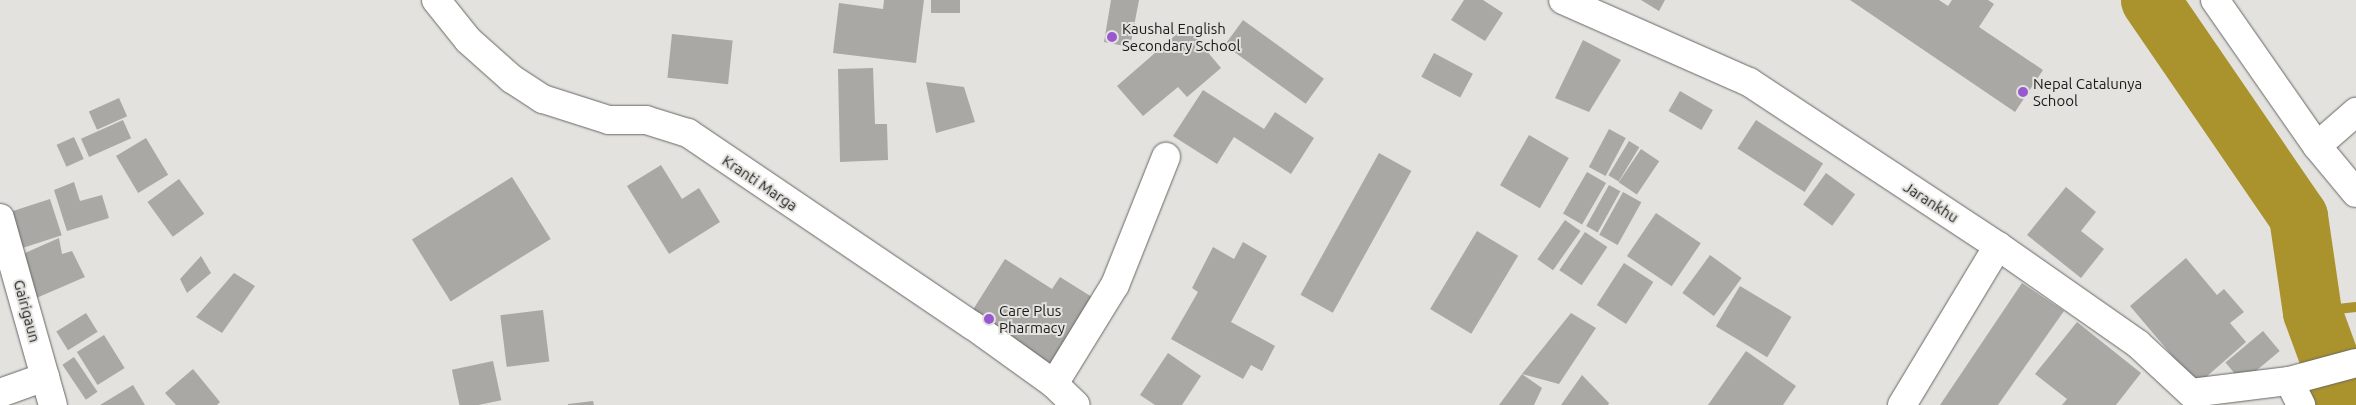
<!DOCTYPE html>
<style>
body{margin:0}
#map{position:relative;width:2356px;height:405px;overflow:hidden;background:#e3e2de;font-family:Ubuntu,sans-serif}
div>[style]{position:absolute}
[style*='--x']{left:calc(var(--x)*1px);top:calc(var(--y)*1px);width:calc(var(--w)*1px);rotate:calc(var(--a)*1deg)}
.stream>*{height:10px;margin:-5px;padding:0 5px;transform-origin:5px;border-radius:5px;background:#aa932d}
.river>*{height:59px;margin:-29.5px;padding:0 29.5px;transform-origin:29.5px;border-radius:29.5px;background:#aa932d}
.building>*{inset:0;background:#a9a8a5;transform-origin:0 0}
.roads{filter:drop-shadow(0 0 1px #676763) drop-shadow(0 0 1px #676763)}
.minor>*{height:28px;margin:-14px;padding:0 14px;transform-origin:14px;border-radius:14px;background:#fff}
.dots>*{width:14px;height:14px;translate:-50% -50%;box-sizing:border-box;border:2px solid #e3e2de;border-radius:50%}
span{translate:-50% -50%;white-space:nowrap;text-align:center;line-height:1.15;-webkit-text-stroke:4px #e3e2de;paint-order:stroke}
.poi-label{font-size:15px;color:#1a1a19}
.left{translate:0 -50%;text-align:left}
.street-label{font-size:15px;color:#1a1a19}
</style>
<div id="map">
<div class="stream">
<div style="--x:2312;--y:312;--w:44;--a:-6.5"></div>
</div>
<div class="river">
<div style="--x:2150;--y:0;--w:262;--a:55.6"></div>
<div style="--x:2298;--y:216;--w:97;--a:81.7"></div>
<div style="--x:2312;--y:312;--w:99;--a:69.9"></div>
</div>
<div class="building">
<div style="clip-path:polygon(884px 0,924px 0,916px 63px,833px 53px,839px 3px,883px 9px)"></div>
<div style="left:931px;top:0;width:29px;height:13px"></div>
<div style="clip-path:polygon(1111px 0,1139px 0,1130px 47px,1104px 42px)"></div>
<div style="clip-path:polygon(1464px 0,1483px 0,1503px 13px,1485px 41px,1451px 20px)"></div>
<div style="clip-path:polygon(1641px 0,1665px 0,1659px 11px)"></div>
<div style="clip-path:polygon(1850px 0,1939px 0,1948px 6px,1952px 0,1988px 0,1994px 4px,1979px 27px,2043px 70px,2015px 112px)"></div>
<div style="left:1243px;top:20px;width:100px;height:31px;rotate:36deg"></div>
<div style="clip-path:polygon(1186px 26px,1221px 68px,1187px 97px,1178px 87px,1143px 116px,1117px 86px)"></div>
<div style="left:672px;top:34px;width:61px;height:44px;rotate:6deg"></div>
<div style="clip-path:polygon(1583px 40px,1621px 60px,1589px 112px,1555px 98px)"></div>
<div style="left:1434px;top:53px;width:44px;height:27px;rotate:28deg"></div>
<div style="clip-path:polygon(873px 68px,875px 124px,887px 124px,888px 160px,840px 162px,838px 69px)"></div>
<div style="clip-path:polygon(926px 82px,964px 87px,975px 122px,936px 133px)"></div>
<div style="clip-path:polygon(1203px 90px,1264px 129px,1275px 112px,1314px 138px,1291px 174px,1234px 137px,1217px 164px,1173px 136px)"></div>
<div style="left:1680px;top:91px;width:38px;height:23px;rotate:30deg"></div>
<div style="left:119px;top:98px;width:20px;height:33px;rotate:66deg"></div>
<div style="left:123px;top:120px;width:20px;height:46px;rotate:66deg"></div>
<div style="left:1756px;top:120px;width:80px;height:34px;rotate:33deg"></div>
<div style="left:1609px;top:129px;width:19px;height:43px;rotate:28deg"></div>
<div style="left:1529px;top:135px;width:46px;height:58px;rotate:30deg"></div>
<div style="left:74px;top:137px;width:24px;height:19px;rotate:66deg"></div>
<div style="left:146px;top:138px;width:43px;height:35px;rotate:59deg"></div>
<div style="left:1629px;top:141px;width:12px;height:40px;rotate:31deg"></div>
<div style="left:1641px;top:149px;width:22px;height:40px;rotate:34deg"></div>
<div style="left:1379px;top:153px;width:37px;height:162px;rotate:29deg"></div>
<div style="clip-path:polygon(661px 165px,682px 199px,699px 188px,720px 222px,669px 254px,627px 186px)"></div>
<div style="left:1587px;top:172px;width:22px;height:48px;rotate:30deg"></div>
<div style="left:1826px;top:173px;width:36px;height:39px;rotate:36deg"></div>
<div style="left:512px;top:177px;width:73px;height:118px;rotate:58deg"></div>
<div style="left:179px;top:179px;width:43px;height:39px;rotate:54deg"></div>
<div style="clip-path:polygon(74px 182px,80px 201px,102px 195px,109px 218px,67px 231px,54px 190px)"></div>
<div style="left:1609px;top:185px;width:13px;height:47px;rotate:29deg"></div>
<div style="clip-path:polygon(2066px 187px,2096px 212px,2081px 231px,2104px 249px,2081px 278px,2027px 235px)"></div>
<div style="left:1623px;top:192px;width:21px;height:49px;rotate:29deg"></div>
<div style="left:50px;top:199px;width:38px;height:47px;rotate:72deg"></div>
<div style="left:1656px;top:213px;width:54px;height:52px;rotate:34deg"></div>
<div style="left:1565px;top:220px;width:19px;height:48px;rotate:35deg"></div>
<div style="left:1477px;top:231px;width:48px;height:91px;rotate:31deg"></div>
<div style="left:1585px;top:232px;width:27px;height:46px;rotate:34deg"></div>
<div style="clip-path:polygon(59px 238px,62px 254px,72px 251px,85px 277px,34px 299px,16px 257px)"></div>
<div style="clip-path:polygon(1243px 242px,1267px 256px,1231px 322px,1275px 346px,1262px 371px,1251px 365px,1243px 379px,1171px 339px,1198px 292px,1192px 288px,1213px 247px,1234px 259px)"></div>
<div style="left:1710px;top:255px;width:39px;height:47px;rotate:36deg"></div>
<div style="clip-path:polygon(201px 256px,211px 273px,187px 293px,180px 279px)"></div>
<div style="clip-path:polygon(2186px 258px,2217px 295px,2224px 289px,2244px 312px,2230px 323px,2246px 342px,2197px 385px,2130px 306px)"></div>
<div style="clip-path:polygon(1005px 259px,1052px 289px,1060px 277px,1100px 302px,1056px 371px,969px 316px)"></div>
<div style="left:1624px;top:263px;width:35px;height:50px;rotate:33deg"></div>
<div style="clip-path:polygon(234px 273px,255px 286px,222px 333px,196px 317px)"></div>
<div style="clip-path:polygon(2022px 283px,2064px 311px,1998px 405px,1940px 405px)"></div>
<div style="left:1740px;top:286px;width:60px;height:47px;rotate:31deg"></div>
<div style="left:543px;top:310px;width:52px;height:43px;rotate:83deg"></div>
<div style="left:86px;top:313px;width:22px;height:35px;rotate:58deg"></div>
<div style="clip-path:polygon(1571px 313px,1596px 328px,1559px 384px,1522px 374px)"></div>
<div style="clip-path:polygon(2077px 322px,2141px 373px,2116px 405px,2062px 405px,2067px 399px,2035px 374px)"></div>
<div style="left:2263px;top:331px;width:26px;height:49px;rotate:50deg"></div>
<div style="left:104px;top:335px;width:39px;height:32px;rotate:58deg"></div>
<div style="clip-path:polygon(1746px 351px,1796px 386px,1783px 405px,1708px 405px)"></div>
<div style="clip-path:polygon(1168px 353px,1201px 376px,1182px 405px,1155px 405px,1140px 395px)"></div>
<div style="left:74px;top:357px;width:42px;height:14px;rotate:56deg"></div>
<div style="left:493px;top:361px;width:40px;height:42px;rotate:78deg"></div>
<div style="clip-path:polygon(193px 369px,220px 402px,217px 405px,176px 405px,165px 393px)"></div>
<div style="clip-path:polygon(1522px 374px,1542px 388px,1534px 405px,1499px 405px)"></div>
<div style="clip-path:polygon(1582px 375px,1609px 403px,1608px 405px,1561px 405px)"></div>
<div style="clip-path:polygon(133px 385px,145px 405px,100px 405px)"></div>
<div style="clip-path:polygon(593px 401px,594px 405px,568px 405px,568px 404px)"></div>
</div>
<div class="roads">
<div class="minor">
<div style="--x:436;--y:0;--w:51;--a:51.3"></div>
<div style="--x:468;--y:40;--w:59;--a:41.6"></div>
<div style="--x:512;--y:79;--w:37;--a:33"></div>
<div style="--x:543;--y:99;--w:69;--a:17.7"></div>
<div style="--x:609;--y:120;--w:37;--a:0"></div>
<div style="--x:646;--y:120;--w:44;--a:17.2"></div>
<div style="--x:688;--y:133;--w:343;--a:34.1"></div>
<div style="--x:972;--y:325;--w:101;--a:35.7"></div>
<div style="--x:1054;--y:384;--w:30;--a:44"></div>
<div style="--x:1563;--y:0;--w:203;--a:23.8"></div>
<div style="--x:1749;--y:82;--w:298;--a:33.4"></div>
<div style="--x:1998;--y:246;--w:171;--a:35"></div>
<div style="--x:2138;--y:344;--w:72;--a:42.8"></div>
<div style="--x:2191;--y:393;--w:99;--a:-7"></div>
<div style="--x:2289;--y:381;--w:69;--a:-15"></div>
<div style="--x:2215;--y:0;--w:178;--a:55.1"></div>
<div style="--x:2317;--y:146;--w:61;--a:50.3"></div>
<div style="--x:2317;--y:146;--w:52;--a:-41.1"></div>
<div style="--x:0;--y:218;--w:194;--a:74.2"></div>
<div style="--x:2289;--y:381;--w:27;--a:63"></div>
<div style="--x:1054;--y:384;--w:116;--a:-58.4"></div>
<div style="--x:1115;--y:285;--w:138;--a:-68.3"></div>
<div style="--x:0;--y:393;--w:48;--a:-19.6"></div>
<div style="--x:1902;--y:405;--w:186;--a:-58.9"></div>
</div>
</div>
<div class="dots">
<div style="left:1112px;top:37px;background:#9859d0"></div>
<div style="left:2023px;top:92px;background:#9859d0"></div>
<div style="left:989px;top:319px;background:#9859d0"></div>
</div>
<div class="poi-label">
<span class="left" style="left:1122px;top:37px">Kaushal English<br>Secondary School</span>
<span class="left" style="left:2033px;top:92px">Nepal Catalunya<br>School</span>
<span class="left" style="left:999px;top:319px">Care Plus<br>Pharmacy</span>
</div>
<div class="street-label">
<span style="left:760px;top:183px;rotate:34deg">Kranti Marga</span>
<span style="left:1931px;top:202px;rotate:33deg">Jarankhu</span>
<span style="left:27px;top:311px;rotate:75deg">Gairigaun</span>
</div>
</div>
